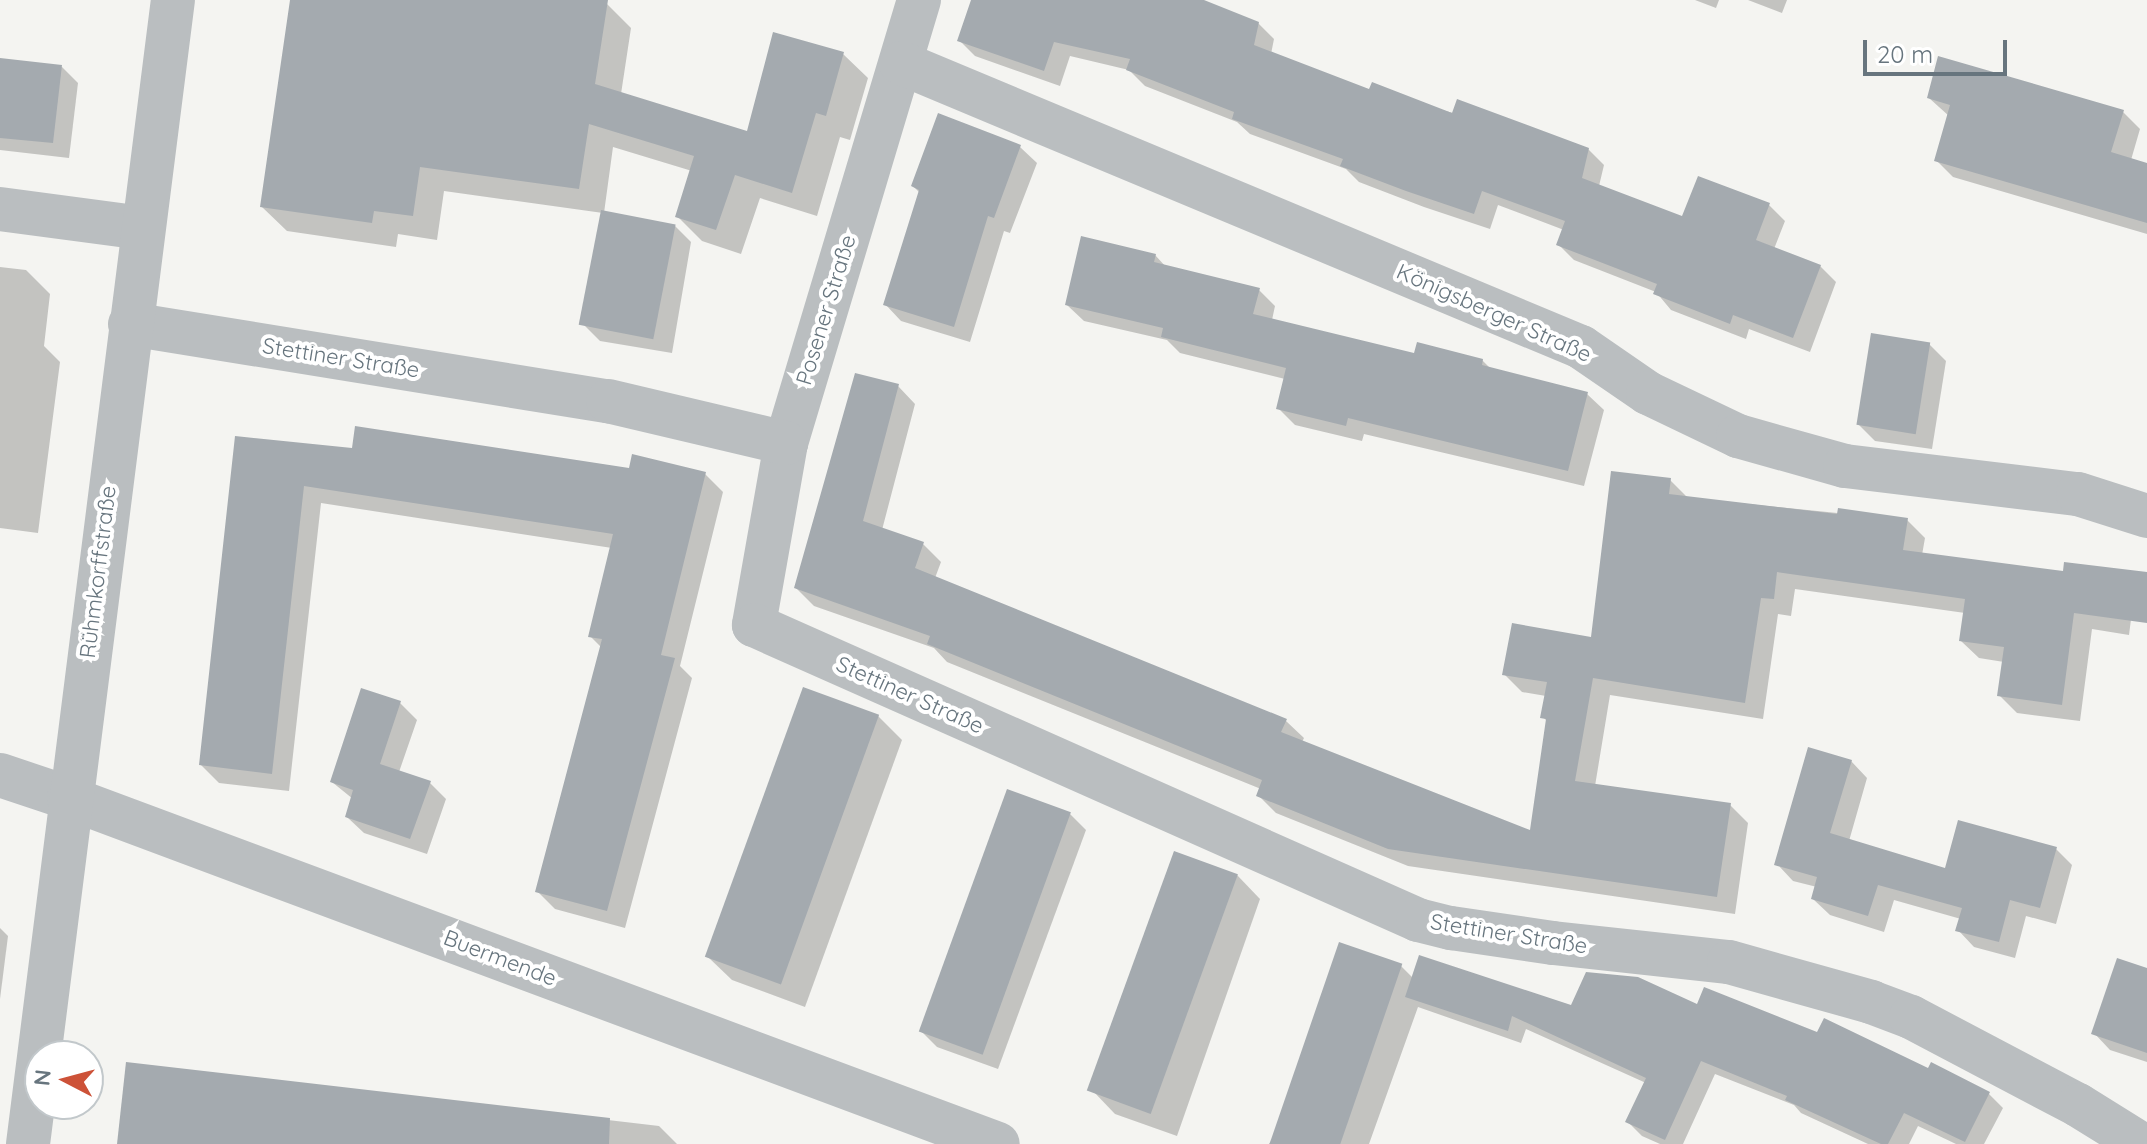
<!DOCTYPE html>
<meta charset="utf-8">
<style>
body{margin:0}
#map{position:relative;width:2147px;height:1144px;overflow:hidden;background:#f4f4f1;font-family:Quicksand,sans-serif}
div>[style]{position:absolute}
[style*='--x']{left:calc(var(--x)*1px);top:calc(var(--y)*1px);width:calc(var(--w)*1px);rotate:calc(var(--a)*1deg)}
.shadow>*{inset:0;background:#0003}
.building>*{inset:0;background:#a4aaaf;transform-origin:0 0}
.minor>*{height:44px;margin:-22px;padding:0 22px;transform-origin:22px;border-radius:22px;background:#babec0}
span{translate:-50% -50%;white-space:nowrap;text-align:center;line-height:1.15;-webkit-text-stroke:8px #fff;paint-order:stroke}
.street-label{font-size:22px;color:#67757e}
.north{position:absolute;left:24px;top:1040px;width:80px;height:80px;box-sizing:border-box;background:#fff;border:2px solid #c2c8cb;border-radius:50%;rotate:276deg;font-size:22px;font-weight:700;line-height:32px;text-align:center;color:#67757e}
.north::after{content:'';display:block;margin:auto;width:28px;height:36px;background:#cd5238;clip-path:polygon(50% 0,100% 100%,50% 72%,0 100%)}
.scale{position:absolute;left:1863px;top:40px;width:144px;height:36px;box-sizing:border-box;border:4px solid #67757e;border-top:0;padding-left:10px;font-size:24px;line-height:28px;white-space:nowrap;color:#67757e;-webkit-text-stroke:6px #fff;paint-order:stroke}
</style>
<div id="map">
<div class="shadow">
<div style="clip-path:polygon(292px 0,583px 0,606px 3px,631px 28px,621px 94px,748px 133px,843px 54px,868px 78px,850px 140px,840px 137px,817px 216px,760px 198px,741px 254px,702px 241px,677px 216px,692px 171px,613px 147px,604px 213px,675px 226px,691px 242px,672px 353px,600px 341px,583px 324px,603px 213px,444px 191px,437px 240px,398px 234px,396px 247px,287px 231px,262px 207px)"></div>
<div style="clip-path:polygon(973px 0,1199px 0,1258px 23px,1274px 39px,1271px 54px,1371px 91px,1588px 149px,1604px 165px,1599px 186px,1684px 219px,1769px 205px,1785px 221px,1774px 249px,1820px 266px,1836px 282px,1810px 352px,1749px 329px,1746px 339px,1671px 310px,1656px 292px,1574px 260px,1558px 244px,1564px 230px,1498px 205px,1490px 229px,1424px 207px,1359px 182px,1346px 169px,1250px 134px,1237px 122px,1145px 86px,1129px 70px,1070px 56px,1060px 86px,975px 56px,959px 40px)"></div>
<div style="clip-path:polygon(1695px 0,1719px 0,1716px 8px)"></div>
<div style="clip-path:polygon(1748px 0,1787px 0,1782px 13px)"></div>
<div style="clip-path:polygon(0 60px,62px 67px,78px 83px,69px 158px,0 150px)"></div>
<div style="clip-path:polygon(1929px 98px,2123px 112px,2140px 129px,2131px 160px,2147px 165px,2147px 234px,1953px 177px,1936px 160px,1949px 116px)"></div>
<div style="clip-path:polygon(1020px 147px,1037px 163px,1010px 233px,1004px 231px,970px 342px,901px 321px,885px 304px,920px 193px,913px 186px)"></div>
<div style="clip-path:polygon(1155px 255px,1167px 268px,1259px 290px,1275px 306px,1272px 320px,1416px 355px,1482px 360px,1491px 369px,1587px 394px,1604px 410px,1584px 486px,1364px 434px,1362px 441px,1295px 425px,1278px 408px,1285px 379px,1180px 353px,1167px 340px,1084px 321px,1067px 305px)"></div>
<div style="clip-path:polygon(0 267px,26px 270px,50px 294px,44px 346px,60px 362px,38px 533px,0 528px)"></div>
<div style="clip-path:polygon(1929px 344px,1946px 361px,1932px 449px,1875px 441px,1858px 424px)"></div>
<div style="clip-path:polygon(898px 386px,915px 404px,882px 530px,923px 544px,941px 562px,935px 578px,1286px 721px,1304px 738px,1302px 742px,1531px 833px,1548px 722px,1543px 717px,1546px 696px,1522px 692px,1504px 674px,1593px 639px,1670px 480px,1688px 498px,1907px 520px,1925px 538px,1922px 555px,2135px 588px,2129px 635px,2092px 629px,2080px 721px,2017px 713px,1999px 695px,2004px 662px,1979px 658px,1961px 641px,1965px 613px,1795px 589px,1791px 616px,1778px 614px,1763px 719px,1610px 695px,1595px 786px,1730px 805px,1748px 823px,1735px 914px,1408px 866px,1276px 813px,1258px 795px,1261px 789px,947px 662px,934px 648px,814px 606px,796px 588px)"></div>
<div style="clip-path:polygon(237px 438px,354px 450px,705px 474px,723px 492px,680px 666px,692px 678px,625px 928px,555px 909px,537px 891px,602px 648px,590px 636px,612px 548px,321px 503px,289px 791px,219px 783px,201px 765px)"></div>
<div style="clip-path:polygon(362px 690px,400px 703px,417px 720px,399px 772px,430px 783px,446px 799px,427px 854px,364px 833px,347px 817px,353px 799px,332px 782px)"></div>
<div style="clip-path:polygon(878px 716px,902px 740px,805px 1007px,732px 980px,708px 957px)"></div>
<div style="clip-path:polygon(1851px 761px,1867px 778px,1849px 841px,1946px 871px,2056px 849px,2072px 865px,2056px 924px,2026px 916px,2015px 958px,1974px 947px,1958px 930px,1961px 919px,1894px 900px,1884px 932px,1830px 915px,1813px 899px,1817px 887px,1793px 881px,1777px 864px)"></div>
<div style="clip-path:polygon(1070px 814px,1086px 830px,998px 1069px,937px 1047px,920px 1030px)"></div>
<div style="clip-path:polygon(1237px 875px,1260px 899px,1177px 1136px,1115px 1114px,1092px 1090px)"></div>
<div style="clip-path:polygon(0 928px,8px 936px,0 999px)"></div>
<div style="clip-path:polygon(1401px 966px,1413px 978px,1572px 1008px,1699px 1007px,1818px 1034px,1989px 1094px,2003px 1108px,1984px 1144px,1956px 1144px,1918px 1126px,1909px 1144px,1868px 1144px,1801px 1113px,1794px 1105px,1715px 1074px,1683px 1144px,1660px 1144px,1642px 1136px,1628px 1122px,1646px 1083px,1526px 1029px,1521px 1043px,1418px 1007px,1369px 1144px,1269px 1144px)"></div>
<div style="clip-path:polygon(2147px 970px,2147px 1062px,2110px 1050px,2094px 1033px)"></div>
<div style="clip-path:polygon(128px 1064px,659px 1126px,677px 1144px,119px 1144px)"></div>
</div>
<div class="building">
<div style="clip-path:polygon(290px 0,608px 0,595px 84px,747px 131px,773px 32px,844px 52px,826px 116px,816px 113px,792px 193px,735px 175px,716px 230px,675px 217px,694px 156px,589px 124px,579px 189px,420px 167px,413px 216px,374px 211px,372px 223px,260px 207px)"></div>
<div style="clip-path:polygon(971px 0,1204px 0,1259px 22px,1254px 45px,1369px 89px,1372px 82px,1452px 113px,1457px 99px,1589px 148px,1582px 178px,1682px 216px,1698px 176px,1770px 203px,1756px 240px,1821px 265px,1793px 338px,1733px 315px,1730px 324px,1653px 294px,1657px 284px,1556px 245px,1565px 221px,1482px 191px,1474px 214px,1406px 191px,1340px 166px,1343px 159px,1232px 119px,1234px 112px,1126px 70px,1130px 59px,1054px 42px,1044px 71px,957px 41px)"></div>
<div style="clip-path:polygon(1938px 56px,2124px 110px,2111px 152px,2147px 163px,2147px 223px,1934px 161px,1950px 105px,1927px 98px)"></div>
<div style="clip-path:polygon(0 58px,62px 65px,53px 143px,0 138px)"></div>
<div style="clip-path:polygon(938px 113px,1021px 145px,994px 218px,988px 216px,954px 327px,883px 305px,919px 190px,911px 186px)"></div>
<div style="left:601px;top:210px;width:76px;height:117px;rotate:11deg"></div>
<div style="clip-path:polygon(1081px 236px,1156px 254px,1154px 262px,1260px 288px,1253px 314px,1414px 353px,1417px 342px,1483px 359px,1482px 365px,1588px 392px,1568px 471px,1348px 418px,1346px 426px,1276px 409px,1286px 368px,1161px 337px,1163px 328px,1065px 305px)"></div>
<div style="left:1871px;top:333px;width:60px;height:93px;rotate:9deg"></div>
<div style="clip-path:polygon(855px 373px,899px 384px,863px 521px,924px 542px,915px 568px,1287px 719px,1281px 732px,1530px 830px,1546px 719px,1540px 718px,1547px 682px,1502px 675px,1512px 623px,1591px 637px,1611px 471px,1671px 478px,1669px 494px,1837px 514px,1838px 508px,1908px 518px,1903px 550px,2063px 571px,2064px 562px,2147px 572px,2147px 623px,2074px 613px,2062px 705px,1997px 696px,2004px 647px,1959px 641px,1965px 599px,1777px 572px,1774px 599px,1761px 598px,1745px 703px,1593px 678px,1575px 781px,1731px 803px,1717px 897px,1388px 849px,1256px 796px,1262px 780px,927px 644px,930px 636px,794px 588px)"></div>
<div style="clip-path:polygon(355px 426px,629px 468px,632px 454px,706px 472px,661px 655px,675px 658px,607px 911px,535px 892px,602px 639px,588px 637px,613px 534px,304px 486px,272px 774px,199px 765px,235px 436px,352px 448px)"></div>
<div style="left:803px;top:687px;width:81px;height:287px;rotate:20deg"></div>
<div style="clip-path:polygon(361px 688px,401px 701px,380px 764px,431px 781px,410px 839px,345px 817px,353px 790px,330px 782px)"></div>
<div style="clip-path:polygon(1808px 747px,1852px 760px,1830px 833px,1945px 868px,1958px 820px,2057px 847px,2040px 908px,2010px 900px,1999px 942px,1955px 931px,1962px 908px,1878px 885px,1868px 916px,1811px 899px,1817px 877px,1774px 865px)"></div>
<div style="left:1007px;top:789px;width:68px;height:258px;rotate:20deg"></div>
<div style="left:1174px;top:851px;width:68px;height:255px;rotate:20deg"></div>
<div style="left:1339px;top:942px;width:67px;height:215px;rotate:19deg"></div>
<div style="clip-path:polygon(1419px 955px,1571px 1005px,1586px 972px,1638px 977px,1697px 1004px,1704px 987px,1817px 1032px,1824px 1018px,1928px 1068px,1931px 1062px,1990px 1092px,1965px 1142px,1904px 1113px,1888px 1144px,1881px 1144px,1785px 1100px,1787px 1096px,1701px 1061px,1665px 1140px,1625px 1122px,1646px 1078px,1512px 1016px,1508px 1031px,1405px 997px)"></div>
<div style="clip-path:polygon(2117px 958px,2147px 968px,2147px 1053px,2091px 1034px)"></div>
<div style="clip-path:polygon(126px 1062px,610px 1118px,609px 1144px,117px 1144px)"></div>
</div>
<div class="minor">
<div style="--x:919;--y:0;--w:463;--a:106.7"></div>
<div style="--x:786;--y:443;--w:185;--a:100"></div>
<div style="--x:754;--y:625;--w:727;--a:23.95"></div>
<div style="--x:1418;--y:920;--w:34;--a:14"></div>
<div style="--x:1451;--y:928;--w:103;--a:8.4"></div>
<div style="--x:1553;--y:943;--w:177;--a:6.2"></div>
<div style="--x:1729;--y:962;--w:148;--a:15.7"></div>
<div style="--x:1871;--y:1002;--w:43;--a:20.6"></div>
<div style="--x:1911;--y:1017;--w:189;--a:27.8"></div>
<div style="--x:2078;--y:1105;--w:74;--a:31.8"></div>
<div style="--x:901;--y:63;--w:737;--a:22.67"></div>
<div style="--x:1581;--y:347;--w:81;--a:34.5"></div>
<div style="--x:1648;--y:393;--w:100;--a:25.5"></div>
<div style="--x:1738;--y:436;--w:111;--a:15.7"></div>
<div style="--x:1845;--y:466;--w:235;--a:6.9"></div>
<div style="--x:2078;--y:494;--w:72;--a:17.7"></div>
<div style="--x:0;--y:209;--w:144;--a:7.6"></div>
<div style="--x:130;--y:324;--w:484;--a:9.2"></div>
<div style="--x:608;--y:401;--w:183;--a:13.3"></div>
<div style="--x:0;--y:775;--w:73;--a:18.4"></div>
<div style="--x:69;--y:798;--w:991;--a:20.43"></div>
<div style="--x:28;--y:1144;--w:1153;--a:-82.78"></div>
</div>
<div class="street-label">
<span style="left:826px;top:310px;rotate:-73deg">Posener Straße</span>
<span style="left:1494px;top:313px;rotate:24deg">Königsberger Straße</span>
<span style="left:341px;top:358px;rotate:9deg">Stettiner Straße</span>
<span style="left:98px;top:572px;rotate:-83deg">Rühmkorffstraße</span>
<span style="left:910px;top:695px;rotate:24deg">Stettiner Straße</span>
<span style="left:1509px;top:934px;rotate:9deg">Stettiner Straße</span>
<span style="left:500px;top:958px;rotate:21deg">Buermende</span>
</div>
<div class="north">N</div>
<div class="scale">20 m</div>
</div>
